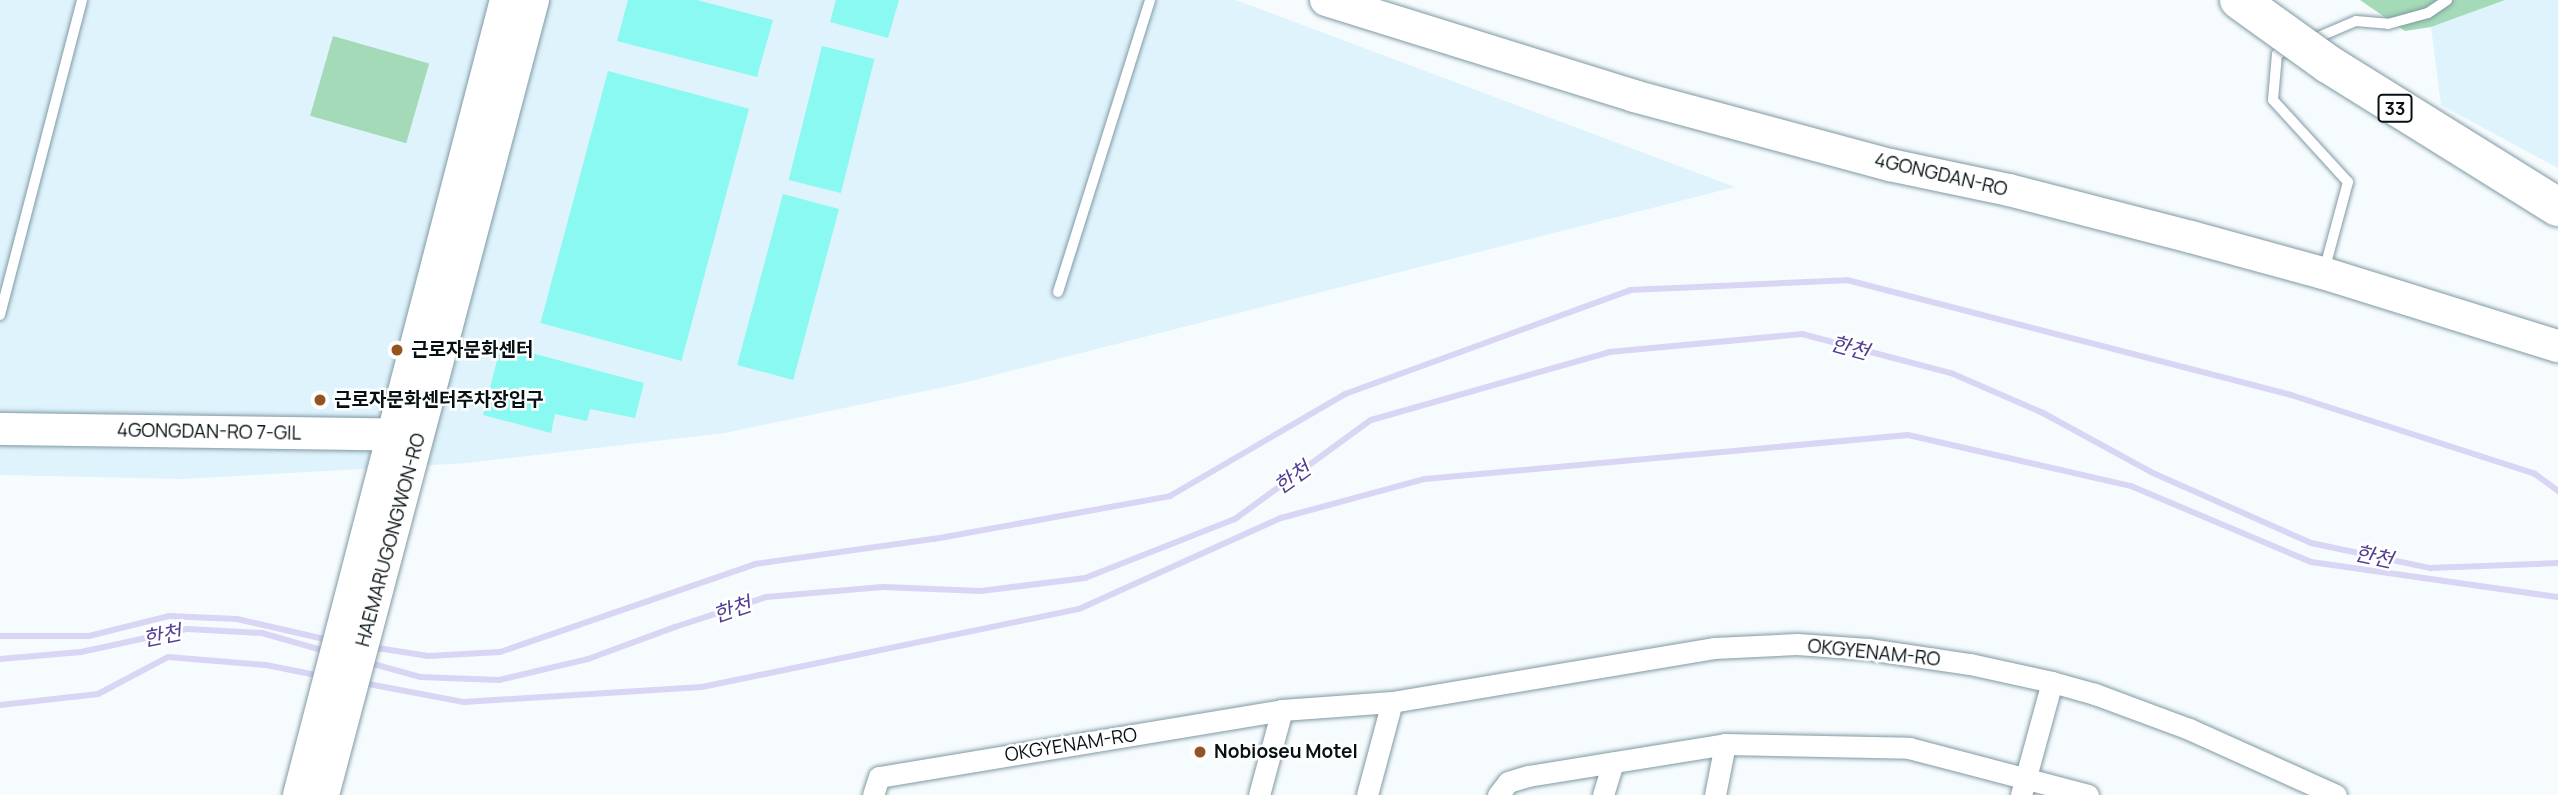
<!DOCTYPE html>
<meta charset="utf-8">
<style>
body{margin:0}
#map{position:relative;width:2558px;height:795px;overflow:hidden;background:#f6fcfe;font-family:Manrope,"Noto Sans KR",sans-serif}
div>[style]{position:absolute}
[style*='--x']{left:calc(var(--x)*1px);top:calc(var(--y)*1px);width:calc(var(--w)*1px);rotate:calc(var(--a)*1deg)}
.built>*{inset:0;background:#def3fc}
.green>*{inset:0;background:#a4dab7;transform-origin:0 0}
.stream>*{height:6px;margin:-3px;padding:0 3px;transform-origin:3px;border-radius:3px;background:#d9d5f4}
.building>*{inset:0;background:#89f9f1;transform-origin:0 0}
.roads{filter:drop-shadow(0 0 2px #809aa4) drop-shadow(0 0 2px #809aa4)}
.lane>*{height:10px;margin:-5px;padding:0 5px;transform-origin:5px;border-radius:5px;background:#fff}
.street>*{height:21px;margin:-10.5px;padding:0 10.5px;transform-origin:10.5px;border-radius:10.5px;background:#fff}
.secondary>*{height:32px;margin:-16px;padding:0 16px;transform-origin:16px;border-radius:16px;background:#fff}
.bridges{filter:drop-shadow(0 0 2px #809aa4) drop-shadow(0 0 2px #809aa4)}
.highway-bridge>*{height:38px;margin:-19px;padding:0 19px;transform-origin:19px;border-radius:19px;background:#fff}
.dots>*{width:19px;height:19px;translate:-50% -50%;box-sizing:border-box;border:4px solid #fff;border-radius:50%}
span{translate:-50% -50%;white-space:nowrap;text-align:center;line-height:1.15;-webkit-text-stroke:5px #fff;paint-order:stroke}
.shield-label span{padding:2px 5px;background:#fff;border:2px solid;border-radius:5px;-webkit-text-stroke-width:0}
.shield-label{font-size:18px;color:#071114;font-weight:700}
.street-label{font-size:19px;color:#071114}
.poi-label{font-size:19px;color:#071114;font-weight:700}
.left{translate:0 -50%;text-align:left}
.water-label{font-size:21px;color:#523d92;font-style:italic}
</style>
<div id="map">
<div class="built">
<div style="clip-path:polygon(0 0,1236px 0,1735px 187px,963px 383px,725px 433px,467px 463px,184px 479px,0 475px)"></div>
<div style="clip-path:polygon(2505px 0,2558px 0,2558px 168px,2441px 105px,2431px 27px)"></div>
</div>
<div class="green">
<div style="clip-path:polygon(2360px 0,2505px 0,2431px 27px,2405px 31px)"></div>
<div style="left:333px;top:36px;width:100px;height:83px;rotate:16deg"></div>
</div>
<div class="stream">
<div style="--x:0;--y:636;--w:89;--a:0"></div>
<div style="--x:89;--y:636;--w:82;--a:-14"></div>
<div style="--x:169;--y:616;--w:68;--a:2.5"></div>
<div style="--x:237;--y:619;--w:94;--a:12.9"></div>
<div style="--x:371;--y:647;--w:58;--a:9"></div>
<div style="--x:428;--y:656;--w:72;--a:-3.2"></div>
<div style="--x:500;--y:652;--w:270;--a:-19"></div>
<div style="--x:755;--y:564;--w:181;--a:-8"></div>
<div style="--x:934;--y:539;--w:240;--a:-10.3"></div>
<div style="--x:1170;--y:496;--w:203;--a:-30.2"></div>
<div style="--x:1345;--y:394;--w:303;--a:-20"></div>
<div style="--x:1630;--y:290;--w:217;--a:-2.6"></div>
<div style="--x:1847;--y:280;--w:459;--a:14.5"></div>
<div style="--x:2291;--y:395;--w:256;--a:17.9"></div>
<div style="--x:2535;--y:474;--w:29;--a:36"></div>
<div style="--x:0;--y:659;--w:81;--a:-4.9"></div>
<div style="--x:81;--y:652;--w:108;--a:-12.2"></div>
<div style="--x:187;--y:629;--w:75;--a:3.1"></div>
<div style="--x:262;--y:633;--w:66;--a:15.9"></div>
<div style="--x:366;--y:662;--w:56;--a:15.5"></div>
<div style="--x:420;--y:677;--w:79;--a:2.2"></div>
<div style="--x:499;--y:680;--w:91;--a:-13.3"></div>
<div style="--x:588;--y:659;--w:93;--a:-20.2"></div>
<div style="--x:675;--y:627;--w:96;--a:-18.2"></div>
<div style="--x:766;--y:597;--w:117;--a:-4.9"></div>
<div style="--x:883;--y:587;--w:98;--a:2.3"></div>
<div style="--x:981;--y:591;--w:105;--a:-7.1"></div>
<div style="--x:1085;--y:578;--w:161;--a:-21.5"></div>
<div style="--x:1235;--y:519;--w:168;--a:-36.1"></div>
<div style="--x:1371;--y:420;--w:248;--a:-15.9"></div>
<div style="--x:1609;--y:352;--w:194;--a:-5.3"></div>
<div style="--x:1802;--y:334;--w:154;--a:14.7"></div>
<div style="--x:1951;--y:373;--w:100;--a:23.5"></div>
<div style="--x:2043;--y:413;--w:125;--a:28.6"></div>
<div style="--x:2153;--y:473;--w:173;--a:23.9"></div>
<div style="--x:2311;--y:543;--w:122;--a:11.9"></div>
<div style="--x:2430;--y:568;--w:128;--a:-2.2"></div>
<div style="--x:363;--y:683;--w:103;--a:10.7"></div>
<div style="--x:464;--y:702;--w:238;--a:-3.6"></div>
<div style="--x:702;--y:687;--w:385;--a:-11.7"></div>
<div style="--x:1079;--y:609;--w:222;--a:-24.3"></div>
<div style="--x:1281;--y:518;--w:149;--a:-15.2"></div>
<div style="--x:1425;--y:479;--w:485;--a:-5.2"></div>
<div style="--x:1908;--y:435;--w:229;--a:12.9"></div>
<div style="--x:2131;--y:486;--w:195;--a:22.9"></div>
<div style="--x:2311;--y:562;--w:249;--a:8.1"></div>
<div style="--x:0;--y:705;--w:99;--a:-6.4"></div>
<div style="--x:98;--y:694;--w:79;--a:-27.9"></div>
<div style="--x:168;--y:657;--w:98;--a:4.7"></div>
<div style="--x:266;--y:665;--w:56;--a:11.3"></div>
</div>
<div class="building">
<div style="clip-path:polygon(628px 0,697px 0,773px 20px,757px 77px,617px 41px)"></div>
<div style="clip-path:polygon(836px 0,899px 0,888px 38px,830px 22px)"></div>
<div style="left:822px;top:46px;width:54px;height:138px;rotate:14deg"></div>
<div style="left:608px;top:71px;width:146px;height:261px;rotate:15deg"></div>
<div style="left:783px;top:194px;width:58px;height:177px;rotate:15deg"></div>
<div style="clip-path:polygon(501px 345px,644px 383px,635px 418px,590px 409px,587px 421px,555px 414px,551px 433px,483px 415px)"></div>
</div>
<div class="roads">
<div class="lane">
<div style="--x:2309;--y:41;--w:51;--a:-23.1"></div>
<div style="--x:2356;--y:21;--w:32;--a:5"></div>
<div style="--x:2388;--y:24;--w:41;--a:-15.4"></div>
<div style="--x:2428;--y:13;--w:23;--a:-34"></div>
<div style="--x:2291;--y:49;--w:15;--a:160"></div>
<div style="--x:2277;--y:54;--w:46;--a:95"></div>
<div style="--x:2273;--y:100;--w:111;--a:47.6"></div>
<div style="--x:2348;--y:182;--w:92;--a:105.1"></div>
<div style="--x:1058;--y:292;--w:306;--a:-72.5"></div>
<div style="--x:0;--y:315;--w:325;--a:-75.4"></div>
</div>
<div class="street">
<div style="--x:873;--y:795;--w:19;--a:-72"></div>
<div style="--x:879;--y:777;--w:409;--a:-9.4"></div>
<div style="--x:1282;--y:710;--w:110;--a:-4.2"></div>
<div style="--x:1392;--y:702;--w:326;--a:-9.5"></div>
<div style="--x:1714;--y:648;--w:83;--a:-2.8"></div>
<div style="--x:1797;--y:644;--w:71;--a:4"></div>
<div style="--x:1868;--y:649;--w:103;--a:8.4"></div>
<div style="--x:1970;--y:664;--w:84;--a:12.4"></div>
<div style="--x:2052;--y:682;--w:45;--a:15.6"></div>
<div style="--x:2095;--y:694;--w:100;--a:20.4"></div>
<div style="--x:2189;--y:729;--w:161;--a:24.2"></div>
<div style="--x:1259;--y:795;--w:88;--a:-74.9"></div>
<div style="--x:1367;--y:795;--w:96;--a:-75"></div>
<div style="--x:1498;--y:795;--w:16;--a:-52"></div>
<div style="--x:1508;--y:782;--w:21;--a:-17"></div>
<div style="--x:1528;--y:776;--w:200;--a:-9.2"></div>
<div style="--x:1725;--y:744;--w:184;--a:1.2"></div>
<div style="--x:1909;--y:748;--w:185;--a:14.7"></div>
<div style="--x:1603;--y:795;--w:34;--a:-73"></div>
<div style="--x:1715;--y:795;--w:52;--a:-78.9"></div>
<div style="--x:2021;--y:795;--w:117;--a:-74.7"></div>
</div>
<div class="secondary">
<div style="--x:1326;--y:0;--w:323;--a:17.3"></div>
<div style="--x:1634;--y:96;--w:265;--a:15.1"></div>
<div style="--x:1890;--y:165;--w:122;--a:11.9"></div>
<div style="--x:2009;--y:190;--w:188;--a:14.5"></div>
<div style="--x:2191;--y:237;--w:137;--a:15.3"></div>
<div style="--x:2323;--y:273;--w:246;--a:17.3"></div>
<div style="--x:0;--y:429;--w:412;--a:0.8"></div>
<div style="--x:299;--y:795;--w:822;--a:-75.41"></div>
<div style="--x:323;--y:795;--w:822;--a:-75.2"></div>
</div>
</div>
<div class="bridges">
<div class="highway-bridge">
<div style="--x:2239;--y:0;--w:110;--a:35.7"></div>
<div style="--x:2328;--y:64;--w:271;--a:31.9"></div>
</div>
</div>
<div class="dots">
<div style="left:397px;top:350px;background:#94531f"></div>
<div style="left:320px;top:400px;background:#94531f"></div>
<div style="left:1200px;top:752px;background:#94531f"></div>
</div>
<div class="shield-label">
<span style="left:2395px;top:108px">33</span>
</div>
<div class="street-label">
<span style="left:1941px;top:175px;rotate:13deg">4GONGDAN-RO</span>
<span style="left:209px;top:432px;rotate:1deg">4GONGDAN-RO 7-GIL</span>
<span style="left:391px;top:540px;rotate:-75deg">HAEMARUGONGWON-RO</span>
<span style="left:1874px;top:653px;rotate:6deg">OKGYENAM-RO</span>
<span style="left:1071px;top:745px;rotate:-9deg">OKGYENAM-RO</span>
</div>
<div class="poi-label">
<span class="left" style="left:411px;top:350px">근로자문화센터</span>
<span class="left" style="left:334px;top:400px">근로자문화센터주차장입구</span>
<span class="left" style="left:1214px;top:752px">Nobioseu Motel</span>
</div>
<div class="water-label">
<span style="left:1850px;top:347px;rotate:15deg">한천</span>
<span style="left:1292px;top:477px;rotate:-36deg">한천</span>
<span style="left:2374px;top:556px;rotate:12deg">한천</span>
<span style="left:732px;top:609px;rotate:-19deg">한천</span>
<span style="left:162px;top:635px;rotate:-11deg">한천</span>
</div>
</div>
